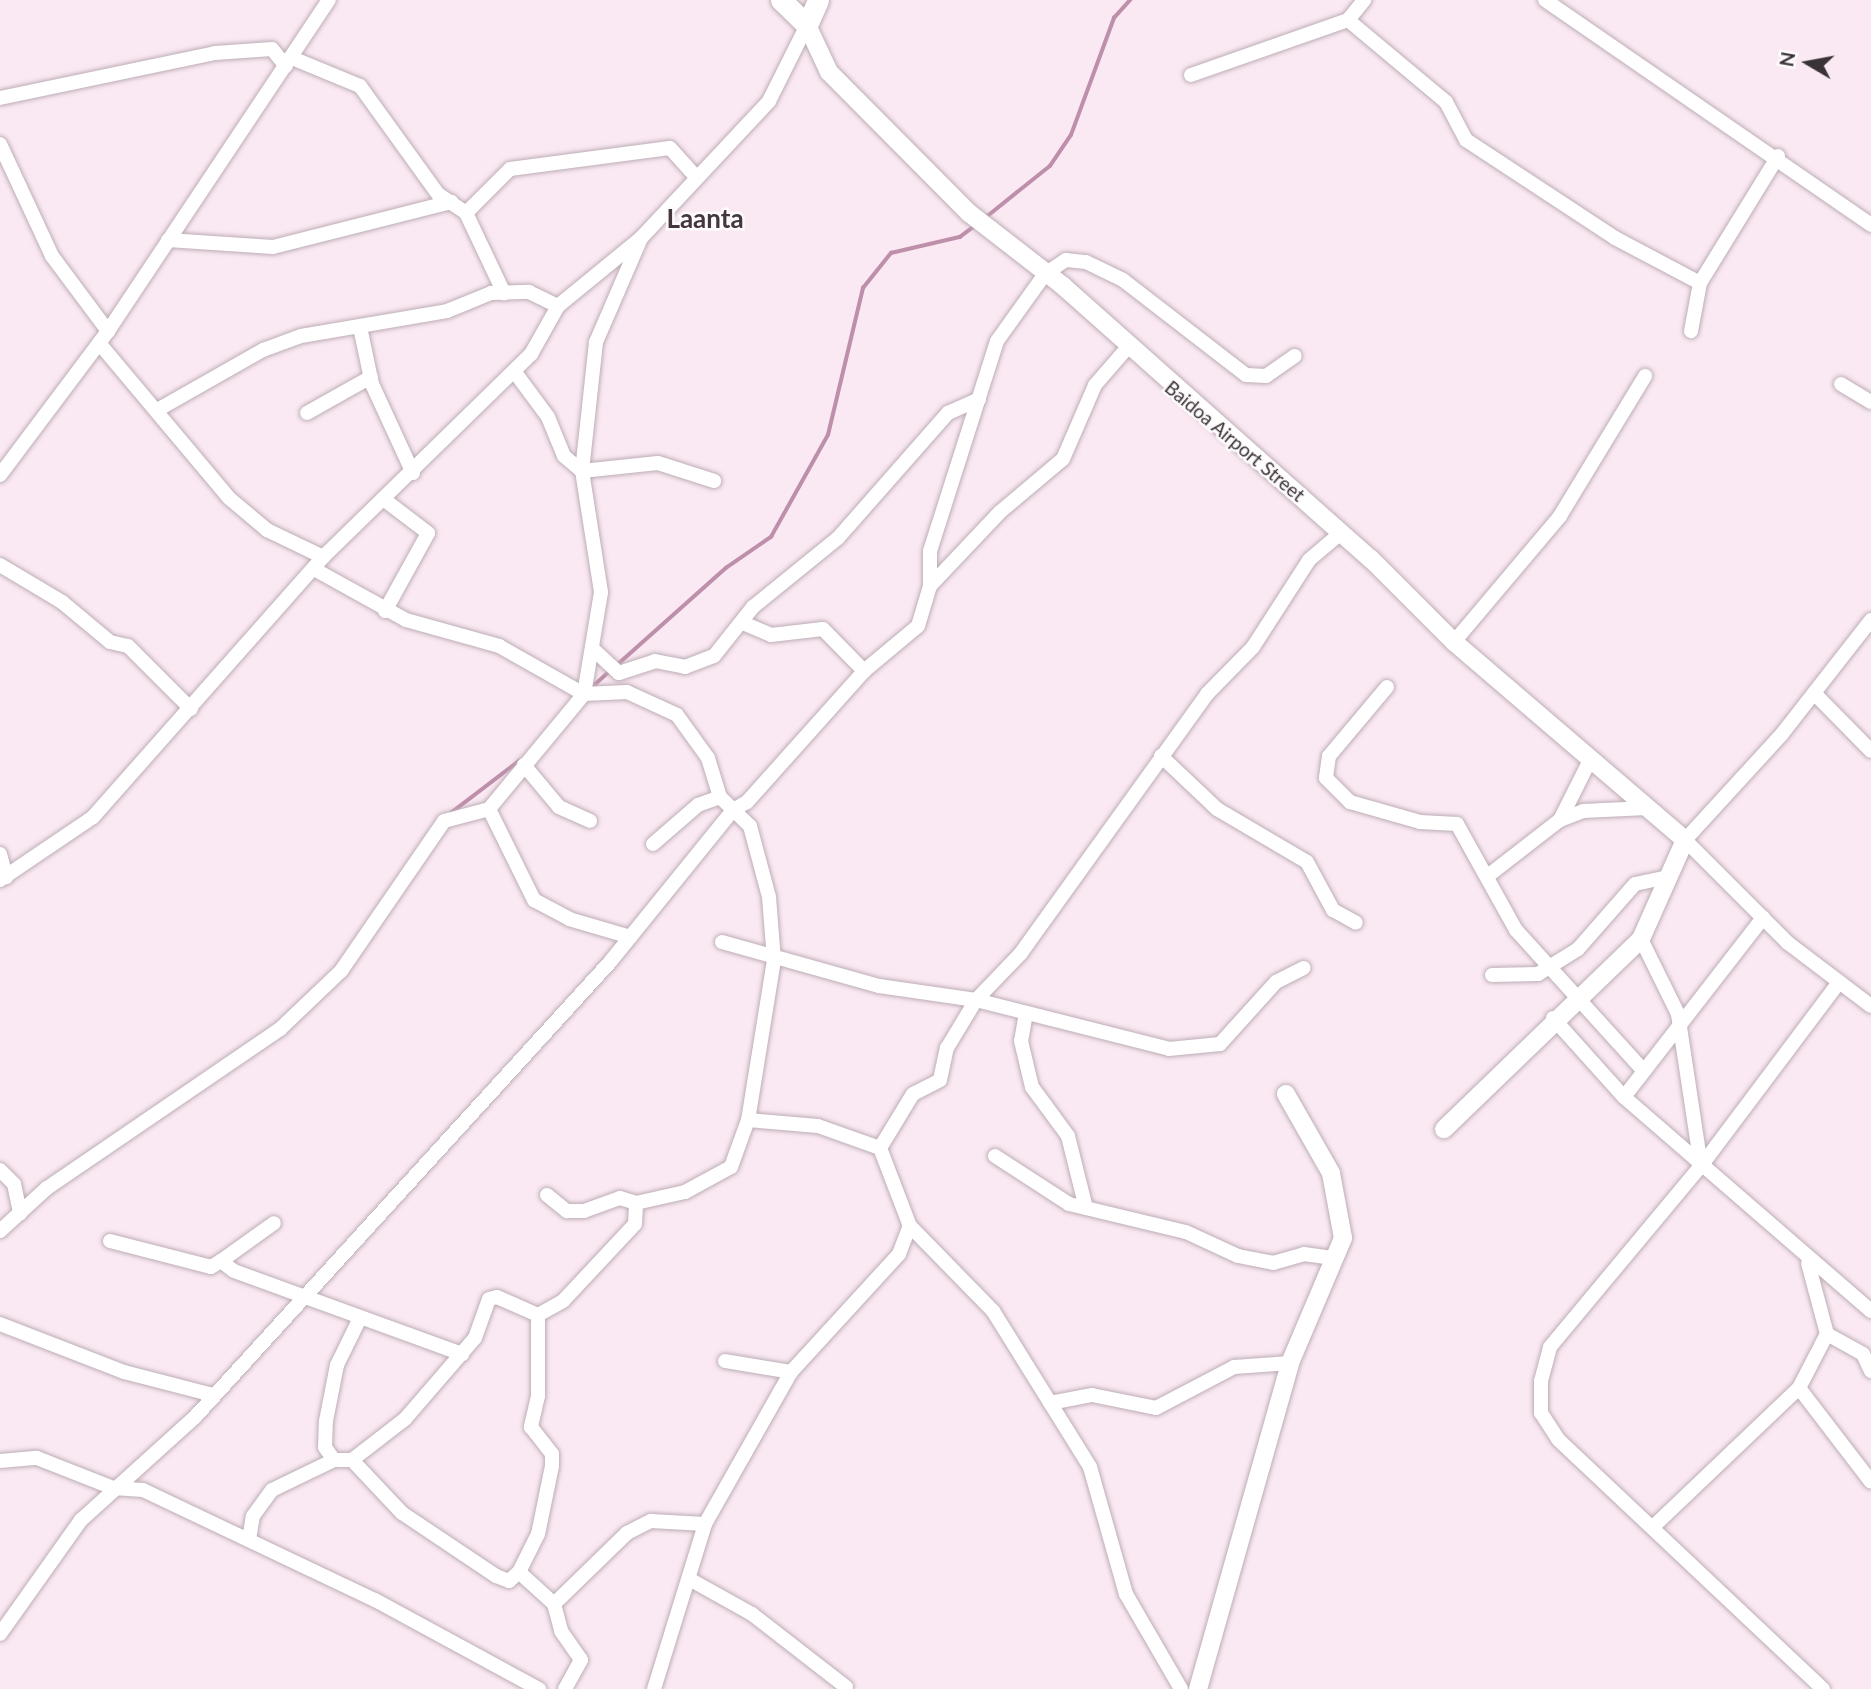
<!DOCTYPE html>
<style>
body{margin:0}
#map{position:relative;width:1871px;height:1689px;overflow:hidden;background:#fae9f2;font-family:Lato,sans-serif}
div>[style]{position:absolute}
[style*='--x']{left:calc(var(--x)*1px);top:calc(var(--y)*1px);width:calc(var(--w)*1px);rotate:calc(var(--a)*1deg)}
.stream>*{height:3.5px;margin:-1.75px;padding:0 1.75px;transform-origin:1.75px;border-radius:1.75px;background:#be8faa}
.roads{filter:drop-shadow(0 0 2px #bdadb6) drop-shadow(0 0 2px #bdadb6)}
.minor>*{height:14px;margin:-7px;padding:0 7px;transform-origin:7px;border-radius:7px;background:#fff}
.tertiary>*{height:18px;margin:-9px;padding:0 9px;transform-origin:9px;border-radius:9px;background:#fff}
.primary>*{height:21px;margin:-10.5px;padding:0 10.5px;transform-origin:10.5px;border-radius:10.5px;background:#fff}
span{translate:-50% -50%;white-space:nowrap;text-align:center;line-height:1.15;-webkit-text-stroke:5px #fefbfd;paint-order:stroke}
.street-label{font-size:19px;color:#393236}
.district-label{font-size:26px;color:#44363e;font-weight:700}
.north{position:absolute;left:1773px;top:28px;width:70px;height:70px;-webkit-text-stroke:5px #fefbfd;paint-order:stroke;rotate:280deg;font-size:19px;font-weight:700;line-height:28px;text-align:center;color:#393236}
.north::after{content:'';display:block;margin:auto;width:24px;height:32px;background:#393236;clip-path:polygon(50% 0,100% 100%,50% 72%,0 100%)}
</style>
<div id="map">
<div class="stream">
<div style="--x:985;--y:218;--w:83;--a:-38.7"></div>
<div style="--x:1050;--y:166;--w:37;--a:-56"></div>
<div style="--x:1071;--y:135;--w:125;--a:-69.8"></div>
<div style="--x:1114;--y:18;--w:24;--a:-48"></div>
<div style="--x:617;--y:665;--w:146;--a:-41.7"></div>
<div style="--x:726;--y:568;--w:55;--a:-34.6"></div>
<div style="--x:771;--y:537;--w:117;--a:-60.8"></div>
<div style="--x:828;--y:435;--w:151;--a:-76.6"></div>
<div style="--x:863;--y:288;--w:45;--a:-51.3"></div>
<div style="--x:891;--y:253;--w:71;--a:-13.1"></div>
<div style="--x:960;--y:237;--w:20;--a:-37"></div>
<div style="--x:591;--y:688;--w:27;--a:-42"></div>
<div style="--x:451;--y:813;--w:86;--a:-37.4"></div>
</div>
<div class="roads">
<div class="minor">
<div style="--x:1545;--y:0;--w:396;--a:34.6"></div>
<div style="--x:1348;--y:20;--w:128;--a:39.9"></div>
<div style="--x:1446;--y:102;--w:43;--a:62.2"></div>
<div style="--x:1466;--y:140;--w:178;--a:33.3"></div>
<div style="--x:1615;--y:238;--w:96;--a:27.9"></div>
<div style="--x:1700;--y:283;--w:49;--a:100.6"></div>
<div style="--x:292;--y:58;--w:74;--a:22.4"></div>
<div style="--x:360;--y:86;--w:133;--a:54.2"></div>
<div style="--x:438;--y:194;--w:34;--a:34"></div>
<div style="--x:466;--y:213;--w:89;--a:64.6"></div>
<div style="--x:1191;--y:75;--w:166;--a:-19.3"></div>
<div style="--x:1348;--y:20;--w:26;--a:-51"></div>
<div style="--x:0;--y:98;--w:220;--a:-11.8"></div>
<div style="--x:215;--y:53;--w:57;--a:-4"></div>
<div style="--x:272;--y:49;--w:22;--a:51"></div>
<div style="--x:0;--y:144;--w:123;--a:65.1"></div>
<div style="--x:52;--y:256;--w:94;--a:53.3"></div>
<div style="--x:466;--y:213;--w:62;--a:-45"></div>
<div style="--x:510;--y:169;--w:161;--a:-7.5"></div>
<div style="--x:670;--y:148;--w:40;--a:48"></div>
<div style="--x:168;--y:240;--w:105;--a:3.8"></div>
<div style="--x:273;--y:247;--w:184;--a:-14.2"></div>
<div style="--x:1700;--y:283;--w:149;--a:-58.4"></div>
<div style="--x:360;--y:327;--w:58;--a:78.1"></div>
<div style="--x:372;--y:384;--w:98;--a:65.3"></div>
<div style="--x:99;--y:343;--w:202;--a:50"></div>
<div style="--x:229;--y:498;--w:50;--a:40.1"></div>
<div style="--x:267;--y:530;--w:62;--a:25.7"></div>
<div style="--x:514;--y:371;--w:57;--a:53.5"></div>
<div style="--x:548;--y:417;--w:42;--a:67.7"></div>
<div style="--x:564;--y:456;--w:23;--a:40"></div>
<div style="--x:582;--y:471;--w:76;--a:-6"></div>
<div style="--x:658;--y:463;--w:59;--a:17.8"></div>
<div style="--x:1841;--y:384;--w:35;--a:31"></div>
<div style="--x:159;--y:409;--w:120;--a:-29.6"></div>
<div style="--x:263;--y:350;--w:40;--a:-20.2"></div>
<div style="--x:301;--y:336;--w:148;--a:-9.7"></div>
<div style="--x:447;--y:311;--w:48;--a:-22.2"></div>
<div style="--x:491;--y:293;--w:38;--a:-2"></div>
<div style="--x:529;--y:292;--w:32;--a:26"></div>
<div style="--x:307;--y:413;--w:73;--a:-29.4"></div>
<div style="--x:0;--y:475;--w:180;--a:-53.1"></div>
<div style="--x:108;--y:331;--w:398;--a:-56.3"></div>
<div style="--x:0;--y:565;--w:72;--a:30.8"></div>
<div style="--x:62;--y:602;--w:62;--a:39.8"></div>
<div style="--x:110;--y:642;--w:18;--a:13"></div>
<div style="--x:128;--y:646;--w:89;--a:45"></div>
<div style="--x:314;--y:569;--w:105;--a:29"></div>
<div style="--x:406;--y:620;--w:97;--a:15.6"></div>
<div style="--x:499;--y:646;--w:98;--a:29.5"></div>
<div style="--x:584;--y:694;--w:43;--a:-2.7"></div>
<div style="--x:627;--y:692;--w:55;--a:24.7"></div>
<div style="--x:677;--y:715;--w:53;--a:54.2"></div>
<div style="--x:708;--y:758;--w:41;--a:72.9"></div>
<div style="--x:720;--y:797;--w:42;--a:44"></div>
<div style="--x:750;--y:826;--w:73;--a:75"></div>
<div style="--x:769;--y:897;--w:63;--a:85.5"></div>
<div style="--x:774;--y:960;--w:162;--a:99.2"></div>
<div style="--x:748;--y:1120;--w:70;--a:4.9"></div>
<div style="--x:818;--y:1126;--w:66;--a:19.5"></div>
<div style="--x:880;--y:1148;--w:84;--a:69"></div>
<div style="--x:910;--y:1226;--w:119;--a:45.7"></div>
<div style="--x:993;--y:1311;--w:184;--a:58.1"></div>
<div style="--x:1090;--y:1467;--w:132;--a:74.2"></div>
<div style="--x:1126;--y:1594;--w:110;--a:59.9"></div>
<div style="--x:930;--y:586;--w:35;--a:-90"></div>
<div style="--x:930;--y:551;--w:220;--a:-72.3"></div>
<div style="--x:997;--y:341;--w:82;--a:-54.4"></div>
<div style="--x:1045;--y:274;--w:25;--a:-34"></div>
<div style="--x:1066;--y:260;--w:20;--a:6"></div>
<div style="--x:1086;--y:262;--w:41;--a:25.9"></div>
<div style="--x:1123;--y:280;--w:155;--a:37.7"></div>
<div style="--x:1246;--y:375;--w:20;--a:3"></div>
<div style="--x:1266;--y:376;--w:35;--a:-35"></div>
<div style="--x:385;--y:611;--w:89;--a:-61.1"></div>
<div style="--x:428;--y:533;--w:53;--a:-142.7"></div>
<div style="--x:1871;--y:620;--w:145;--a:128"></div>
<div style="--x:1782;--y:734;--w:144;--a:132.5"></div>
<div style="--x:1685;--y:840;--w:146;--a:45"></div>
<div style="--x:1788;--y:943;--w:104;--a:37.2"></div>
<div style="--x:743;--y:623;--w:30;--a:23"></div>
<div style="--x:771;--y:635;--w:52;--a:-6.6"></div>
<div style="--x:823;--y:629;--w:59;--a:45.7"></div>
<div style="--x:1454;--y:642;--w:165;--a:-49.9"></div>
<div style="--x:1560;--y:516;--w:164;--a:-58.7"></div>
<div style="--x:593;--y:649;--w:35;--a:43"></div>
<div style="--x:619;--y:673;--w:38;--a:-18"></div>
<div style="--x:655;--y:661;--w:31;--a:11"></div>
<div style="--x:685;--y:667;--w:31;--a:-21"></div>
<div style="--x:714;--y:656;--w:63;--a:-51.5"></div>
<div style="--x:753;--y:607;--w:109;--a:-39.1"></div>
<div style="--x:838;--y:538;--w:167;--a:-48.7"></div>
<div style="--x:948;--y:413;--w:34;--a:-24"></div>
<div style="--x:1387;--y:687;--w:90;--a:130"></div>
<div style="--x:1329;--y:756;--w:22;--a:98"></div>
<div style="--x:1326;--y:778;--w:34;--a:45"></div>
<div style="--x:1350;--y:802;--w:73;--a:15.9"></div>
<div style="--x:1420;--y:822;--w:37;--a:3"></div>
<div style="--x:1457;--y:824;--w:121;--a:60.9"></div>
<div style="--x:1516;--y:930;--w:190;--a:47.8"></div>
<div style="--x:1814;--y:693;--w:81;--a:45.5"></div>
<div style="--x:1161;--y:756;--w:77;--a:43.4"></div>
<div style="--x:1217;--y:809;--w:104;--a:30.5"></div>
<div style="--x:1307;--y:862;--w:55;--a:61.6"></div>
<div style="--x:1333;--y:910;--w:26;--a:29"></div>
<div style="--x:524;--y:765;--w:55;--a:50.2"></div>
<div style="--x:559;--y:807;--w:34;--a:24"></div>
<div style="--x:489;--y:809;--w:102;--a:63.7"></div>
<div style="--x:534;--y:900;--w:40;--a:28"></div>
<div style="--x:569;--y:919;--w:64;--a:16.4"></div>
<div style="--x:1560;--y:820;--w:67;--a:-63.4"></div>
<div style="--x:653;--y:844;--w:60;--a:-40.9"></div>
<div style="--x:698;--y:805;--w:23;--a:-20"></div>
<div style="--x:0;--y:854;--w:24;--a:75"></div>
<div style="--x:1489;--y:875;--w:90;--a:-37.8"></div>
<div style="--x:1560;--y:820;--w:25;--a:-21"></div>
<div style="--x:1583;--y:811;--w:64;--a:-2.7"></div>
<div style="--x:0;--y:880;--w:112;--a:-34.1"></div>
<div style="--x:93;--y:817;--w:347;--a:-48.5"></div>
<div style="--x:323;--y:557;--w:291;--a:-44.3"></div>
<div style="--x:531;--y:354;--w:55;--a:-60.6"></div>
<div style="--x:558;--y:306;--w:107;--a:-39.3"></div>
<div style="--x:641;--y:238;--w:187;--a:-46.9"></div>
<div style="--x:769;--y:101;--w:85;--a:-63.4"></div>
<div style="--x:1641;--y:939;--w:84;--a:63.7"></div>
<div style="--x:1678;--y:1014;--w:154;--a:81.4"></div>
<div style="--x:722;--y:942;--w:163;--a:15.7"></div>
<div style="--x:879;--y:986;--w:98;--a:8.2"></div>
<div style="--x:976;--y:1000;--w:199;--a:14.2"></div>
<div style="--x:1169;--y:1049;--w:51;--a:-5.6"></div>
<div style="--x:1220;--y:1044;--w:84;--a:-47.9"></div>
<div style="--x:1276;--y:982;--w:31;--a:-27"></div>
<div style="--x:1492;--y:975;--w:46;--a:-1.2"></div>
<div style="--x:1538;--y:974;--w:47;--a:-32"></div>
<div style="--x:1578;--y:949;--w:86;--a:-48.8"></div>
<div style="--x:1635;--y:884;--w:30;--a:-12"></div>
<div style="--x:1026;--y:1013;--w:28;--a:100"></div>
<div style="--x:1021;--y:1041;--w:47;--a:76.6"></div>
<div style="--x:1032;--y:1087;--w:61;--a:53.7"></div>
<div style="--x:1068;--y:1136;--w:74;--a:76"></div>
<div style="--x:1553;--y:1018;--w:106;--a:48.1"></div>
<div style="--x:1624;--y:1097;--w:327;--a:40.9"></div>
<div style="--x:1624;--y:1097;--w:227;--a:-52.2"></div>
<div style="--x:880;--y:1148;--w:63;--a:-58.6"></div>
<div style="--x:913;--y:1094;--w:30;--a:-27"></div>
<div style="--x:940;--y:1080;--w:33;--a:-78"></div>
<div style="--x:947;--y:1048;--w:56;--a:-58.9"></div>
<div style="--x:976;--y:1000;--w:65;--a:-46.2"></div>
<div style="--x:1021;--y:953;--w:319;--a:-54.3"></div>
<div style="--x:1207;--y:694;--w:66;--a:-45.6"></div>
<div style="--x:1253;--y:647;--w:103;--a:-57.2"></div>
<div style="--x:1309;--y:560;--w:43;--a:-40.3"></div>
<div style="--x:995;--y:1156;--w:88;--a:33"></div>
<div style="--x:1069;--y:1204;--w:120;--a:13.5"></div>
<div style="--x:1186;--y:1232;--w:57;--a:24.8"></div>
<div style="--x:1238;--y:1256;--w:36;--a:11"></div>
<div style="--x:1273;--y:1263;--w:32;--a:-16"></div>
<div style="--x:1304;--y:1254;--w:27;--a:8"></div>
<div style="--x:0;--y:1170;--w:20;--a:45"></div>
<div style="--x:14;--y:1184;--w:30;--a:78"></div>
<div style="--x:547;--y:1195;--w:26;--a:39"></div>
<div style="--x:567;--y:1211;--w:17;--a:0"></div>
<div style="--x:584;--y:1211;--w:38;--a:-20"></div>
<div style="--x:620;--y:1198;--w:17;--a:17"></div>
<div style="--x:636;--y:1203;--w:50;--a:-12.7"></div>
<div style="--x:685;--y:1192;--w:52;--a:-28.5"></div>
<div style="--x:731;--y:1167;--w:50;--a:-70.1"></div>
<div style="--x:0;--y:1231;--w:64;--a:-42.5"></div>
<div style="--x:47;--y:1188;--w:282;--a:-34.3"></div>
<div style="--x:280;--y:1029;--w:84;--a:-43.6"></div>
<div style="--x:341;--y:971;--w:182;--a:-55.5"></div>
<div style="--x:444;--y:821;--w:47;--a:-14.9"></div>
<div style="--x:489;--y:809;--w:149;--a:-50.4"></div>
<div style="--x:584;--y:694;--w:103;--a:-80.5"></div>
<div style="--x:601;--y:592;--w:122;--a:-98.9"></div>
<div style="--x:582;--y:471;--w:130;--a:-83.8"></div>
<div style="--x:596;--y:342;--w:113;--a:-66.6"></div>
<div style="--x:110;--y:1241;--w:104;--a:14.4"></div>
<div style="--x:211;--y:1267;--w:12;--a:-31"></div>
<div style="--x:221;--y:1261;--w:16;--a:38"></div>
<div style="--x:234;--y:1271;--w:243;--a:20"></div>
<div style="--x:221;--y:1261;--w:65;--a:-35.6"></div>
<div style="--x:538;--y:1315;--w:81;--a:90"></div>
<div style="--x:538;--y:1396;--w:32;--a:103"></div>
<div style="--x:531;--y:1427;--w:34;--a:52"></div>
<div style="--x:552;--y:1454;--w:12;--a:90"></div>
<div style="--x:552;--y:1466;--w:69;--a:101.6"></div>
<div style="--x:538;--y:1534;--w:42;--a:116.6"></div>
<div style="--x:519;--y:1572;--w:47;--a:42.4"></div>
<div style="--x:554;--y:1604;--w:28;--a:75"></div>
<div style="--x:561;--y:1631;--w:35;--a:55"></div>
<div style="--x:581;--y:1660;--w:33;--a:119"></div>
<div style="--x:0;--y:1324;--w:133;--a:21.2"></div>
<div style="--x:124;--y:1372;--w:92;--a:14.5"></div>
<div style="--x:1827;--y:1334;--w:41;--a:29.1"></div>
<div style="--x:1863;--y:1354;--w:19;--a:65"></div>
<div style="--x:725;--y:1361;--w:67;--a:9.5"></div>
<div style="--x:1799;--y:1388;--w:118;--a:52.5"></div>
<div style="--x:1050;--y:1403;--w:43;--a:-10.8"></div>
<div style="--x:1092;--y:1395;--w:65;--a:11.5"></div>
<div style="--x:1156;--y:1408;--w:88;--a:-27.7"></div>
<div style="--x:1234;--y:1367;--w:56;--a:-4.1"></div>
<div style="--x:334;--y:1460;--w:16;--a:-125"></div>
<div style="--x:325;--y:1447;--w:26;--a:-88"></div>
<div style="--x:326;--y:1421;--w:57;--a:-78.9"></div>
<div style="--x:337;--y:1365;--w:52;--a:-63.9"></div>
<div style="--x:352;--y:1460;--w:73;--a:46.7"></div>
<div style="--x:402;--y:1513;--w:113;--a:33.8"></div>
<div style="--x:496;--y:1576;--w:14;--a:21"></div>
<div style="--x:509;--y:1581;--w:13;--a:-42"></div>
<div style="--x:0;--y:1461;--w:37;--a:-5"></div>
<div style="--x:37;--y:1458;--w:82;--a:21.5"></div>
<div style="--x:113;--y:1488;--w:30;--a:4"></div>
<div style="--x:143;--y:1490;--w:257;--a:25.4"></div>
<div style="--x:375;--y:1600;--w:187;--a:28.5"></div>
<div style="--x:1655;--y:1525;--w:199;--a:-43.6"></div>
<div style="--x:1799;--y:1388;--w:61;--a:-62.6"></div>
<div style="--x:1827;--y:1334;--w:73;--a:-105"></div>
<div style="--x:249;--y:1540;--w:24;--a:-81"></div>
<div style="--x:253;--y:1516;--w:32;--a:-54"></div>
<div style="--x:272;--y:1490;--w:69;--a:-25.8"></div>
<div style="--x:334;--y:1460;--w:18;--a:0"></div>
<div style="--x:352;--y:1460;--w:67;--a:-37.7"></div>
<div style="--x:405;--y:1419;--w:107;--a:-49.2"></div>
<div style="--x:475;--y:1338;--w:41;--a:-70.3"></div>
<div style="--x:489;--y:1299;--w:8;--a:-14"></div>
<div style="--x:497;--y:1297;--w:45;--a:23.7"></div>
<div style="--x:538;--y:1315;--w:29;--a:-29"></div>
<div style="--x:563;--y:1301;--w:105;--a:-46.9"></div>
<div style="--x:635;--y:1224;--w:21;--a:-87"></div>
<div style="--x:691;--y:1580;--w:70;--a:29.1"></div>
<div style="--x:752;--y:1614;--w:119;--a:37.8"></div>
<div style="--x:554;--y:1604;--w:102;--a:-44.2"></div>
<div style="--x:627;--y:1533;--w:27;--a:-27"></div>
<div style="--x:651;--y:1521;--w:54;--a:3.2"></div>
<div style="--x:0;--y:1634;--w:140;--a:-54.6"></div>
<div style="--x:81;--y:1520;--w:154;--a:-42.1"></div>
<div style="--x:195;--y:1417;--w:616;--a:-47.63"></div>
<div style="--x:610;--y:962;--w:196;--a:-51"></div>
<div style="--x:733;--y:810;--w:16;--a:-30"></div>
<div style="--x:747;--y:802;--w:176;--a:-48.2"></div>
<div style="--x:864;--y:671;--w:70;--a:-39.8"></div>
<div style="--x:918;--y:626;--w:42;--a:-73.3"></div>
<div style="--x:930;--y:586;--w:102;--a:-46.6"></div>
<div style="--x:1000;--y:512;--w:82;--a:-40.1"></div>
<div style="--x:1063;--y:459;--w:81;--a:-66.6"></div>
<div style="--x:1095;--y:385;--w:50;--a:-49"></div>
<div style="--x:654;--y:1689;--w:173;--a:-72.8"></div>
<div style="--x:705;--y:1524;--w:175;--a:-60.5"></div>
<div style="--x:791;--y:1372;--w:160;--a:-47.5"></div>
<div style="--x:899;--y:1254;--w:30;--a:-69"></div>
<div style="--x:1823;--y:1689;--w:364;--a:-136.7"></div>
<div style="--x:1558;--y:1439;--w:31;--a:-123"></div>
<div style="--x:1541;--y:1413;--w:32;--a:-90"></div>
<div style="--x:1541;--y:1381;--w:35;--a:-75"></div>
<div style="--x:1550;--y:1347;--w:236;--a:-50.2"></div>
<div style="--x:1701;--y:1166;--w:230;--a:-53.1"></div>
</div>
<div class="tertiary">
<div style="--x:807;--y:25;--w:52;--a:64.9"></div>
<div style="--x:829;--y:72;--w:199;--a:45.2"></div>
<div style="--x:969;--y:213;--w:119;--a:37.8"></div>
<div style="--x:1063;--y:286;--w:412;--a:41.6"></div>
<div style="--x:1371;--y:559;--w:117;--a:45"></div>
<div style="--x:1454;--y:642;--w:304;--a:40.6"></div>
<div style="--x:1685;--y:840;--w:108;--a:114"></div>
<div style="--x:1641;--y:939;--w:274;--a:136"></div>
<div style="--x:1198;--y:1689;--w:339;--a:-74.2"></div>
<div style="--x:1290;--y:1363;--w:136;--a:-67"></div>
<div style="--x:1343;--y:1238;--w:66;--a:-100.5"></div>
<div style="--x:1331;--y:1173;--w:91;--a:-119.7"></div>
</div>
<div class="primary">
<div style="--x:781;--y:0;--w:36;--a:44"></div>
<div style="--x:807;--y:25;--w:27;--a:-66"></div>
</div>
</div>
<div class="street-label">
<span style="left:1235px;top:441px;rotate:40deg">Baidoa Airport Street</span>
</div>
<div class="district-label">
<span style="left:705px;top:219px">Laanta</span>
</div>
<div class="north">N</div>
</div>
